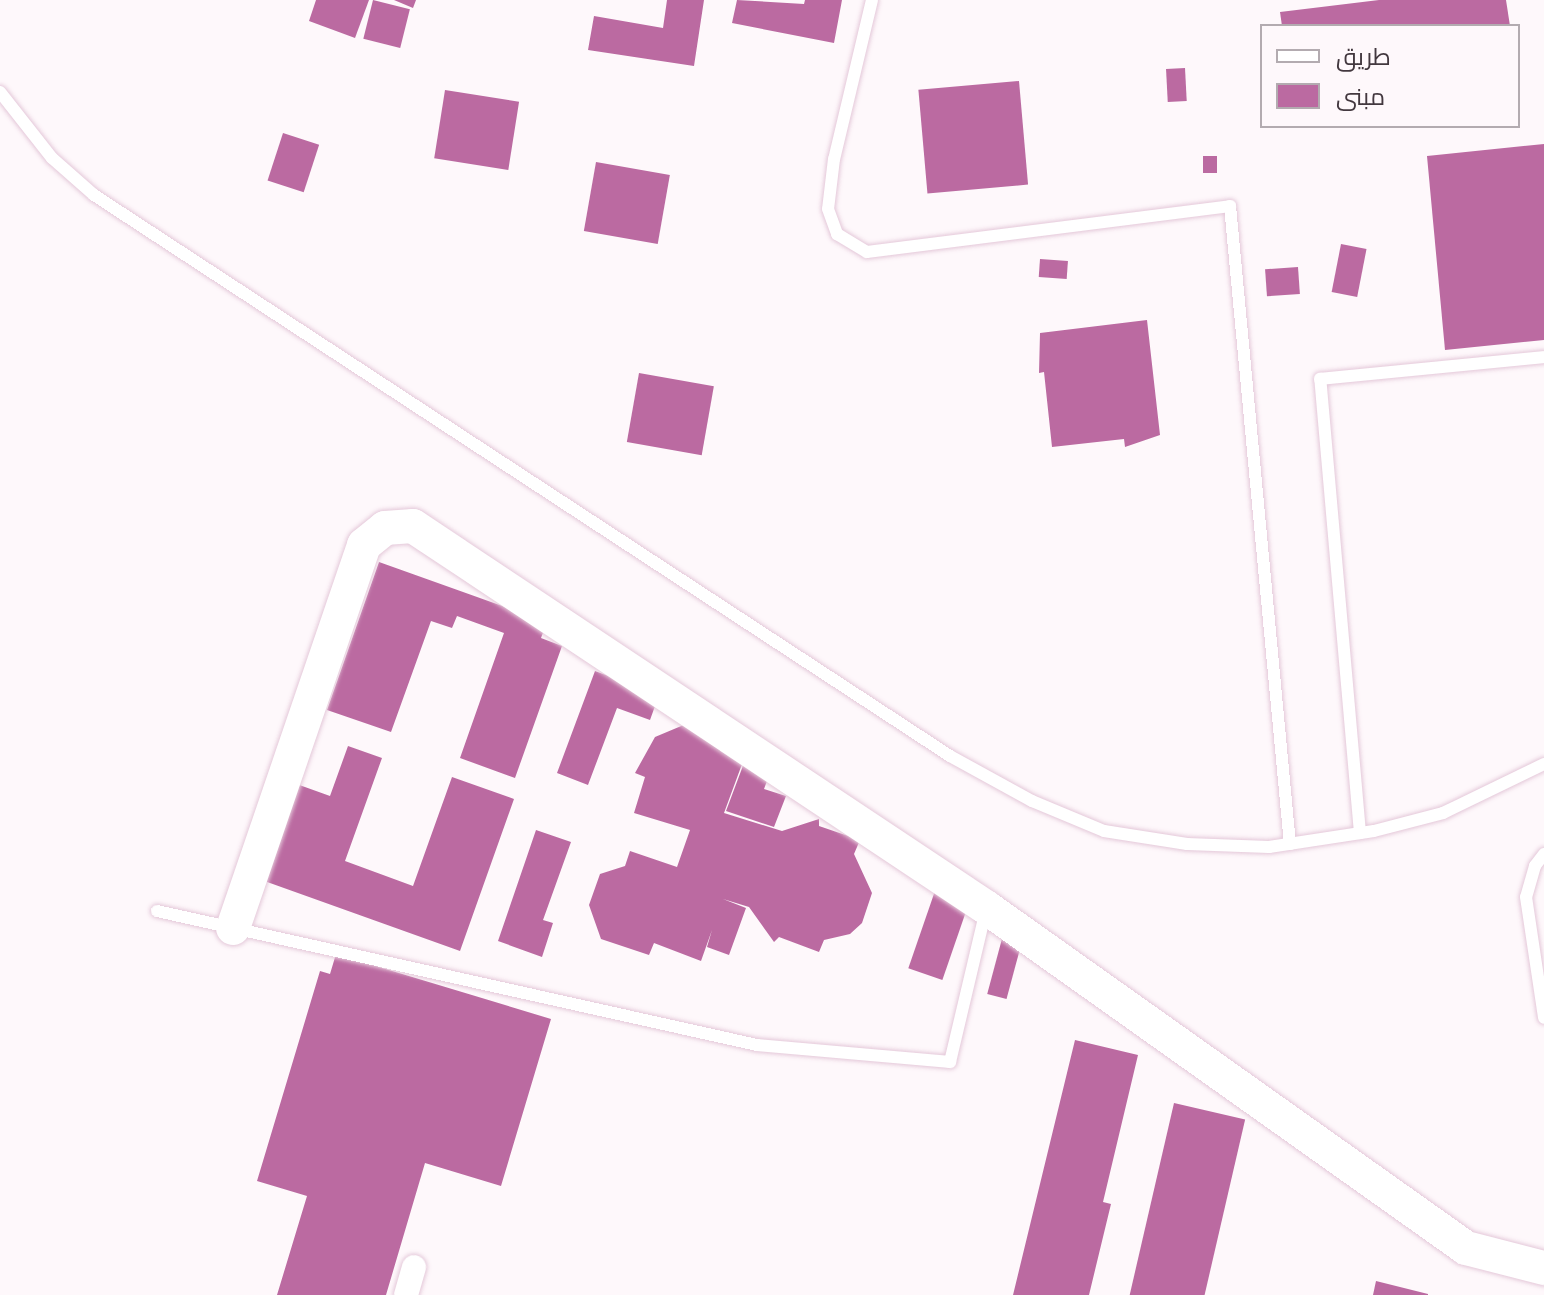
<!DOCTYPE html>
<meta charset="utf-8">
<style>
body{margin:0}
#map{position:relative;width:1544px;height:1295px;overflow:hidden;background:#fef8fb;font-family:Montserrat,Cairo,sans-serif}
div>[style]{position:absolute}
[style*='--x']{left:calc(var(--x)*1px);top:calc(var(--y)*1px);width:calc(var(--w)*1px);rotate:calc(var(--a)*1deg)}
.building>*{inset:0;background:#bb6aa1;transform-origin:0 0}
.roads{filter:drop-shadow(0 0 2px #e4c8d9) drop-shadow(0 0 2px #e4c8d9)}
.lane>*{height:12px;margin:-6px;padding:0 6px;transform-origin:6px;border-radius:6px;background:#fff}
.street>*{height:24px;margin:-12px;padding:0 12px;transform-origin:12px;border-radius:12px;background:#fff}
.secondary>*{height:34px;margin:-17px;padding:0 17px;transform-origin:17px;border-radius:17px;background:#fff}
span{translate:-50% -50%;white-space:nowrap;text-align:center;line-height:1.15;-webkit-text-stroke:7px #fef8fb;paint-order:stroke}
.legend{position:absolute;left:1260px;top:24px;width:260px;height:104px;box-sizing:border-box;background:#fef8fb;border:2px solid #b3abb0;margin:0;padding:10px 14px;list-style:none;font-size:24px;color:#43383f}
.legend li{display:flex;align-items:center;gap:16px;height:40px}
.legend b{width:40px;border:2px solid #b3abb0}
</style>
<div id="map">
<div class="building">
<div style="clip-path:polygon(316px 0,369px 0,355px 38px,309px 21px)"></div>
<div style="left:373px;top:0;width:38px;height:40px;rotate:14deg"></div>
<div style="clip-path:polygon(394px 0,416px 0,413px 8px)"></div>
<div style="clip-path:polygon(667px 0,704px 0,694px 66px,588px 50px,594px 16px,663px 28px)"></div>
<div style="clip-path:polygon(737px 0,804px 4px,805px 0,842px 0,834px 43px,732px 23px)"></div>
<div style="clip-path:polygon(1379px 0,1506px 0,1510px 26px,1282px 26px,1280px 12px)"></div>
<div style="left:1185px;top:68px;width:33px;height:19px;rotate:87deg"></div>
<div style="left:1019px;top:81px;width:104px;height:101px;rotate:85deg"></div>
<div style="left:445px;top:90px;width:75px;height:69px;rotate:9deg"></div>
<div style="left:283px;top:133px;width:38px;height:50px;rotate:18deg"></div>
<div style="clip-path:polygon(1544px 144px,1544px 340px,1445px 350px,1427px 156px)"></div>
<div style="left:1203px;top:156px;width:14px;height:17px"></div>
<div style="left:596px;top:162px;width:75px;height:70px;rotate:10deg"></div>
<div style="left:1341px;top:244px;width:26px;height:49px;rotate:11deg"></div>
<div style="left:1040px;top:259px;width:28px;height:18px;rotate:4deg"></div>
<div style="left:1298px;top:267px;width:27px;height:33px;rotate:86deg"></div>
<div style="clip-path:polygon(1147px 320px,1160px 435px,1125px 447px,1124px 439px,1052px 447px,1044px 372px,1039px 373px,1040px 333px)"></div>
<div style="left:639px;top:373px;width:76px;height:70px;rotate:10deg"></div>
<div style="clip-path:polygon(379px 562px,547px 622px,541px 638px,562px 646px,515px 778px,460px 758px,504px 633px,457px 616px,452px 628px,431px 621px,391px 732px,327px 710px)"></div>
<div style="clip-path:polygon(595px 671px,659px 695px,650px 720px,617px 708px,588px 785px,557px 773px)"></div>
<div style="clip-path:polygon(686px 724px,745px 756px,724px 813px,782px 831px,819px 819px,819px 826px,860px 840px,854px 854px,872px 893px,862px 923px,850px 934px,824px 940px,819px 952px,779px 937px,774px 942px,749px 907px,723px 899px,746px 908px,729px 955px,707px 947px,712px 930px,701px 961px,654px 943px,649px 955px,601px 939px,589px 905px,600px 874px,625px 866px,630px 851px,677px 867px,690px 830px,634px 813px,645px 777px,635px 773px,655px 737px)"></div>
<div style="clip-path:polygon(348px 746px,382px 758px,345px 861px,413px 886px,452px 777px,514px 799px,460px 951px,256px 878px,291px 782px,330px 796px)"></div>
<div style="clip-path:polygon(744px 763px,770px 773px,764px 789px,786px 796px,774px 827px,726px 811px)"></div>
<div style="clip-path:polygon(536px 830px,571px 842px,543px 920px,553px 923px,542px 957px,498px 941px)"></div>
<div style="left:936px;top:888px;width:36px;height:85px;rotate:19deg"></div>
<div style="left:1003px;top:935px;width:20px;height:61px;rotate:15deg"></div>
<div style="clip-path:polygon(336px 954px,551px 1019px,501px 1186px,425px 1163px,386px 1295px,277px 1295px,307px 1196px,257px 1181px,320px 971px,330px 974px)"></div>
<div style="clip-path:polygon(1075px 1040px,1138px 1055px,1103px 1202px,1111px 1204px,1089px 1295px,1013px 1295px)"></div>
<div style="left:1174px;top:1103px;width:73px;height:197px;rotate:13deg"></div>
<div style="clip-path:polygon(1376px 1281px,1428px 1294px,1428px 1295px,1373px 1295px)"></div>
</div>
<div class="roads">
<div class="lane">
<div style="--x:872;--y:0;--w:163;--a:103.4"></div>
<div style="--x:834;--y:159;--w:50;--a:96.8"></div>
<div style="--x:828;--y:209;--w:27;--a:70"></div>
<div style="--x:837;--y:234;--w:35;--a:31"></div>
<div style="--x:867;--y:252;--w:366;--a:-7.2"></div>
<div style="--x:1230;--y:206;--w:641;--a:84.63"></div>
<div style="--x:0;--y:92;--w:84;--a:51.8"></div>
<div style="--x:52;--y:158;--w:56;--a:41.4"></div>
<div style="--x:94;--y:195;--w:1023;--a:33.24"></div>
<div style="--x:950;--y:756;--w:94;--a:28.8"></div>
<div style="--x:1032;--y:801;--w:78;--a:22.6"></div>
<div style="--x:1104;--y:831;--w:84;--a:8.9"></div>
<div style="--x:1187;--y:844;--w:82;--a:2.1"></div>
<div style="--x:1269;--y:847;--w:106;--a:-8.7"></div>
<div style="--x:1374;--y:831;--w:71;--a:-14.6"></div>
<div style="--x:1443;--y:813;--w:112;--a:-25.9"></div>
<div style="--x:1360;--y:833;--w:456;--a:-95"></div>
<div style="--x:1320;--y:379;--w:225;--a:-5.6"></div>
<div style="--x:1544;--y:854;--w:15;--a:127"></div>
<div style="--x:1535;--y:866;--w:32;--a:106"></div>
<div style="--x:1526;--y:897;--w:122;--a:81.5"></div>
<div style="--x:157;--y:911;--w:615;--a:12.59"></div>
<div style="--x:757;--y:1045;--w:194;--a:5"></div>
<div style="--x:950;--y:1062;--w:156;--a:-76.7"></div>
</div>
<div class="street">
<div style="--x:406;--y:1295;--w:29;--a:-74"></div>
</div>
<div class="secondary">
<div style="--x:233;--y:928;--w:405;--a:-71.1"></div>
<div style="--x:364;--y:545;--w:27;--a:-39"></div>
<div style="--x:385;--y:528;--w:28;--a:-4"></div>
<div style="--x:413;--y:526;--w:689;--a:33.64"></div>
<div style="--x:987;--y:908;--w:587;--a:35.37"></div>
<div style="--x:1466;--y:1248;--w:81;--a:14.4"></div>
</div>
</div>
<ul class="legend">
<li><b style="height:10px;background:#fff"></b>طريق</li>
<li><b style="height:22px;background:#bb6aa1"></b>مبنى</li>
</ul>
</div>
